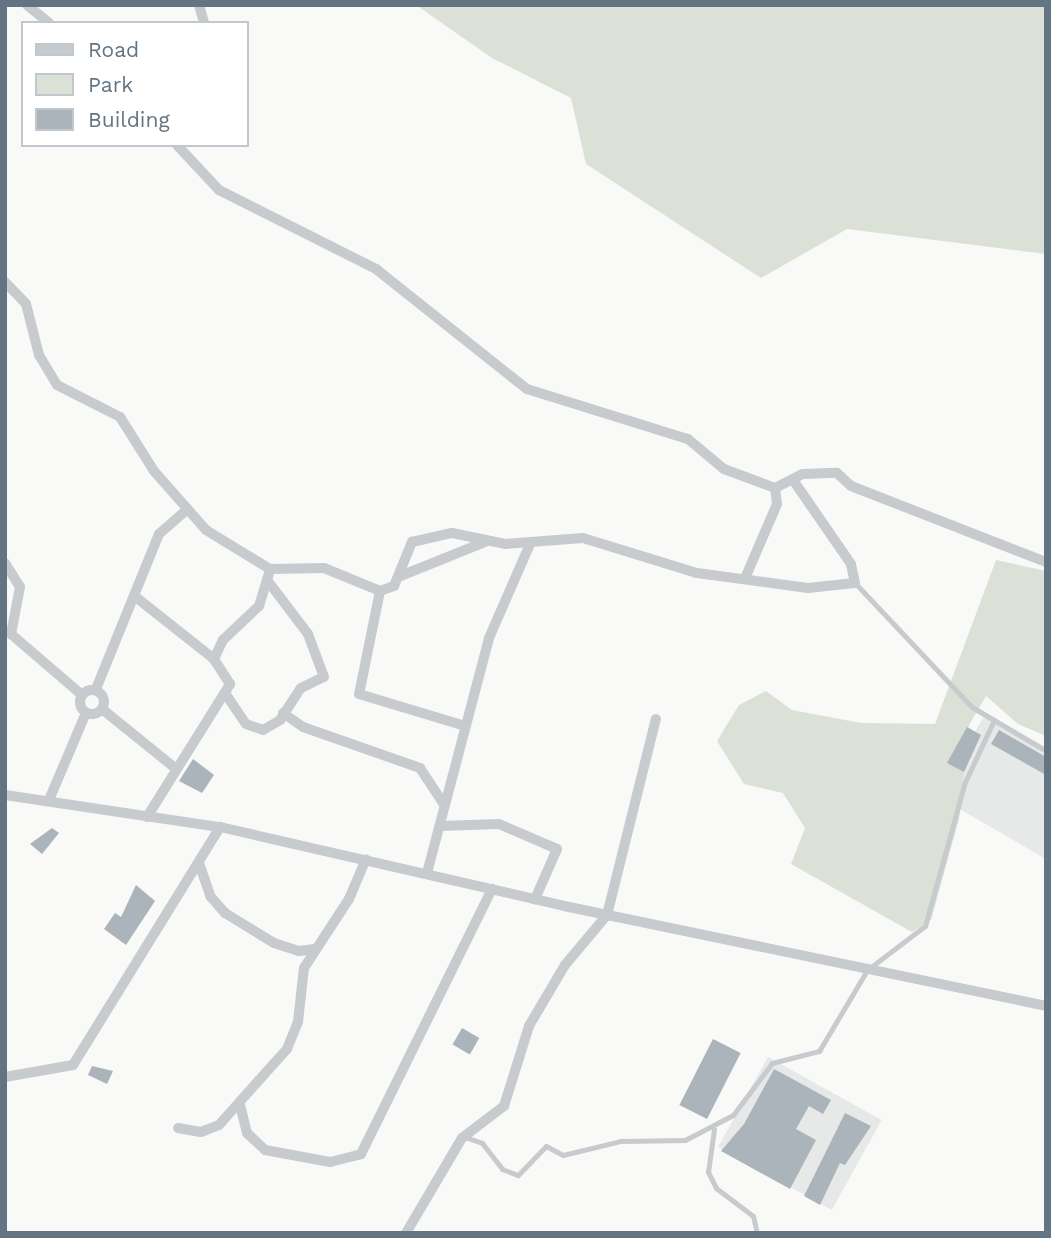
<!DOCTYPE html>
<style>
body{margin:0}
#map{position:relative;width:1051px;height:1238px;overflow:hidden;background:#f9f9f7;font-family:"Work Sans",sans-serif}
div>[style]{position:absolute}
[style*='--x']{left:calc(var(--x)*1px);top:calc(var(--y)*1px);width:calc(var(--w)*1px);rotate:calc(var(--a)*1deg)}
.built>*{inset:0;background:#e7e8e8;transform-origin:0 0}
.green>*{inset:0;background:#dbe1d7}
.building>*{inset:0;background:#abb4ba;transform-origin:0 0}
.service>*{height:5px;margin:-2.5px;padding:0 2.5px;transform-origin:2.5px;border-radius:2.5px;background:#c7cbce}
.minor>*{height:10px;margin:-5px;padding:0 5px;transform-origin:5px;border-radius:5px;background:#c7cbce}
.minor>.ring{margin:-5px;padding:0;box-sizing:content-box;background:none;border:10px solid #c7cbce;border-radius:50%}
span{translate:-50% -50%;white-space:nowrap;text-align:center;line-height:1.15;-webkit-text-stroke:7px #fff;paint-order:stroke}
.frame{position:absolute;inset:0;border:7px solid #637583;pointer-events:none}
.legend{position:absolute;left:21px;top:21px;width:228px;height:126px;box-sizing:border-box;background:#fff;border:2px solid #c1c8cd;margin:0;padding:9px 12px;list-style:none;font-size:21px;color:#637583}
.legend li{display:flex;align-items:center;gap:14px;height:35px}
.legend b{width:35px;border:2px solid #c1c8cd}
</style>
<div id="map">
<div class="built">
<div style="clip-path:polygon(986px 713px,1046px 747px,1046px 859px,937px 796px)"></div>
<div style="left:768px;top:1057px;width:130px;height:103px;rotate:29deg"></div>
</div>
<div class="green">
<div style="clip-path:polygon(416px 5px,1046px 5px,1046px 254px,847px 229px,761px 278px,586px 164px,571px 98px,492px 58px)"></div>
<div style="clip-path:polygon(996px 560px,1046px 571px,1046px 736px,1018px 724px,986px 696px,969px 725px,959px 819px,931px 920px,912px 932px,791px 864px,805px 828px,783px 793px,744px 784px,717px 741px,739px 705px,766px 691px,792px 710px,861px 723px,935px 724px)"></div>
</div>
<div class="building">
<div style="clip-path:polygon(967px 727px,981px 735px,964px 772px,947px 763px)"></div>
<div style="clip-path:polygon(999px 730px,1046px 757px,1046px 775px,991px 744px)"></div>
<div style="clip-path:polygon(193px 759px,214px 775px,202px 793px,179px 781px)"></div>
<div style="clip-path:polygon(52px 828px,59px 833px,42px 854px,30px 844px)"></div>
<div style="clip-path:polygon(136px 885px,155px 901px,126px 945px,104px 929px,115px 913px,121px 917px)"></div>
<div style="left:462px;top:1028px;width:20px;height:19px;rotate:30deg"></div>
<div style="left:713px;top:1039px;width:31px;height:74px;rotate:27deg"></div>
<div style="clip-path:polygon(92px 1066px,113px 1071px,107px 1084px,88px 1075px)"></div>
<div style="clip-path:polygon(774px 1069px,831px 1100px,823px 1114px,809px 1106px,796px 1129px,816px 1140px,790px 1189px,721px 1151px,744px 1124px)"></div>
<div style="clip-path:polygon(845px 1113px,871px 1126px,845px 1165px,840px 1163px,820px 1205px,804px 1196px)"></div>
</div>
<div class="service">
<div style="--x:855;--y:583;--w:170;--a:46.7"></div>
<div style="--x:972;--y:707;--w:86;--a:30.7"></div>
<div style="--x:714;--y:1129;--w:43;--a:97.9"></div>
<div style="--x:708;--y:1172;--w:18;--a:63"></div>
<div style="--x:716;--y:1188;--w:46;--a:37.1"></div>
<div style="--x:753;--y:1216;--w:17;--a:77"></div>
<div style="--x:465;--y:1137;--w:18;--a:19"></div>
<div style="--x:482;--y:1143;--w:33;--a:52"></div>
<div style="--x:502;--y:1169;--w:17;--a:21"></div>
<div style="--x:518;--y:1175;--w:40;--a:-46"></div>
<div style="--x:546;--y:1146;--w:19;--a:28"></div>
<div style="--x:563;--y:1155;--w:60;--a:-13.6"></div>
<div style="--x:621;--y:1141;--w:64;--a:-0.9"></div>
<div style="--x:685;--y:1140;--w:54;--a:-27.5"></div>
<div style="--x:733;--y:1115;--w:65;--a:-53.1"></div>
<div style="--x:772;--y:1063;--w:49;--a:-14.3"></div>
<div style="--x:819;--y:1051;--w:94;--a:-59.3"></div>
<div style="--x:867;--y:970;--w:73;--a:-37.2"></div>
<div style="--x:925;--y:926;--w:149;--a:-74.5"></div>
<div style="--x:965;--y:782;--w:68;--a:-64.9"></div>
</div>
<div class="minor">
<div style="--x:27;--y:5;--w:28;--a:39"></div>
<div style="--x:199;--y:5;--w:19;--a:74"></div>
<div style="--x:177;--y:145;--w:62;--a:47"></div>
<div style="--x:219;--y:190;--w:176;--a:26.7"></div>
<div style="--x:376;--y:269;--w:193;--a:38.5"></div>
<div style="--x:527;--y:389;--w:169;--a:17.3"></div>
<div style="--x:688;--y:439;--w:47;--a:39.8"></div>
<div style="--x:724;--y:469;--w:54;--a:20.4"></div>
<div style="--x:775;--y:488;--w:31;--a:-27"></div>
<div style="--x:803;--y:474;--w:34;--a:-2"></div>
<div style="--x:837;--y:473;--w:19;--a:43"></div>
<div style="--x:851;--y:486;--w:209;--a:21.3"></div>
<div style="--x:5;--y:282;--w:30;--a:46"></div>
<div style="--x:26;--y:304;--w:53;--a:75.7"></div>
<div style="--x:39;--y:355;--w:35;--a:59"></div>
<div style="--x:57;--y:385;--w:71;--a:26.9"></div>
<div style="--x:120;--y:417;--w:64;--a:57.8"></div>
<div style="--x:154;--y:471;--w:79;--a:48.6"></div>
<div style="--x:206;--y:530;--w:75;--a:31.4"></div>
<div style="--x:5;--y:563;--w:28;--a:58"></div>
<div style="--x:20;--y:587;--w:48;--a:100.8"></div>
<div style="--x:11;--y:634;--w:94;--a:40.7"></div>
<div style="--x:746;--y:576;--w:78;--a:-66.7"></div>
<div style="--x:777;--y:504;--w:16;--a:-97"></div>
<div style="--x:398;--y:577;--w:96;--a:-22"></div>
<div style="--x:380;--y:591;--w:105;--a:101.5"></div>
<div style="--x:359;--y:694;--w:111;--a:16.8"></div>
<div style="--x:137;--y:598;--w:98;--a:38.4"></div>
<div style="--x:96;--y:689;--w:167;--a:-67.9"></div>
<div style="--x:159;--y:534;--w:38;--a:-41"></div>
<div class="ring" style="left:80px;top:690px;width:14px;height:14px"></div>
<div style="--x:225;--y:693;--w:37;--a:56"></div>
<div style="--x:246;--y:724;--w:18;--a:19"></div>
<div style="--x:263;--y:730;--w:20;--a:-30"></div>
<div style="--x:280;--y:720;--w:38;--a:-57"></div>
<div style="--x:301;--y:688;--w:25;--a:-26"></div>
<div style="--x:324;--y:677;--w:46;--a:-110.4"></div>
<div style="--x:308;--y:634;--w:68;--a:-127.2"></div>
<div style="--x:102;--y:709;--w:92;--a:38.9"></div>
<div style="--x:283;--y:713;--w:24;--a:35"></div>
<div style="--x:303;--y:727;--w:124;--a:19.3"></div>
<div style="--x:420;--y:768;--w:42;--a:56.7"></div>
<div style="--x:5;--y:795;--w:217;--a:8.5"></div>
<div style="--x:220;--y:827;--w:353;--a:12.9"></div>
<div style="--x:564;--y:906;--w:492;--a:11.7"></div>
<div style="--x:49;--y:800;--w:95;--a:-67"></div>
<div style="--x:147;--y:817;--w:157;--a:-58"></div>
<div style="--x:230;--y:684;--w:30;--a:-123"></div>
<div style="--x:214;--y:659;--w:21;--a:-65"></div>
<div style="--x:223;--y:640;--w:50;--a:-43.4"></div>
<div style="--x:259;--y:606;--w:39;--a:-73"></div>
<div style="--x:270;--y:569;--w:54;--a:-1.1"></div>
<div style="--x:324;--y:568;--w:61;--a:22.3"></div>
<div style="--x:380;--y:591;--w:15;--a:-20"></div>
<div style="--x:394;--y:586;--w:48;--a:-67.8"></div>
<div style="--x:412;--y:542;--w:41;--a:-12.7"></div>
<div style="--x:452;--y:533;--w:54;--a:11.7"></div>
<div style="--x:505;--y:544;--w:78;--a:-4.4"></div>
<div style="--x:583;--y:538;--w:119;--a:17.1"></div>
<div style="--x:697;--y:573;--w:112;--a:7.7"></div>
<div style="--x:808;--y:588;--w:47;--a:-6.1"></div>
<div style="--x:855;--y:583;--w:19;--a:-102"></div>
<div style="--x:851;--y:564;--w:102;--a:-124.6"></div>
<div style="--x:440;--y:826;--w:59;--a:-1.9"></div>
<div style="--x:499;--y:824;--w:63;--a:23.3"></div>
<div style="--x:557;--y:849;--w:55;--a:113.7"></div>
<div style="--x:199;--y:863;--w:36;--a:71"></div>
<div style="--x:211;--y:897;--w:21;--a:49"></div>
<div style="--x:225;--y:913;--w:57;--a:31.5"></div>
<div style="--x:274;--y:943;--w:26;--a:18"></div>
<div style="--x:299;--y:951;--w:16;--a:-7"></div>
<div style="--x:427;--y:873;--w:243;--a:-75.2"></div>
<div style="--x:489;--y:638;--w:105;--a:-66.4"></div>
<div style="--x:5;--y:1077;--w:69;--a:-10"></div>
<div style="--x:73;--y:1065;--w:280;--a:-58.3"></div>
<div style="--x:240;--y:1105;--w:29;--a:76"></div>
<div style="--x:247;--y:1133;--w:25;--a:43"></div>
<div style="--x:265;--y:1150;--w:66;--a:10.5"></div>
<div style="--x:330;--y:1162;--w:32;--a:-14"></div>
<div style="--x:361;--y:1154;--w:296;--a:-63.7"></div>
<div style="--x:178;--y:1128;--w:23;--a:10"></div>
<div style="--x:201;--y:1132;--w:19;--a:-21"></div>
<div style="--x:219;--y:1125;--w:102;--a:-48.2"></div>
<div style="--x:287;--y:1049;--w:29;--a:-68"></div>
<div style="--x:298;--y:1022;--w:54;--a:-83.7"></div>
<div style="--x:304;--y:968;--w:82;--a:-56.9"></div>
<div style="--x:349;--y:899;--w:43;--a:-67"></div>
<div style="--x:406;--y:1233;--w:110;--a:-59.5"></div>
<div style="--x:462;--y:1138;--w:53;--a:-37.3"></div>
<div style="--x:504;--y:1106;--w:84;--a:-72.6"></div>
<div style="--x:529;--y:1026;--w:71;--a:-59.5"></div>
<div style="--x:565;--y:965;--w:65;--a:-50"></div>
<div style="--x:607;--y:915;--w:202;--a:-76"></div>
</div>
<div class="frame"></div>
<ul class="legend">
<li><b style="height:9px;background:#c7cbce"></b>Road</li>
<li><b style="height:19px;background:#dbe1d7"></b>Park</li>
<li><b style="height:19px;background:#abb4ba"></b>Building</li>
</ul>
</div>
